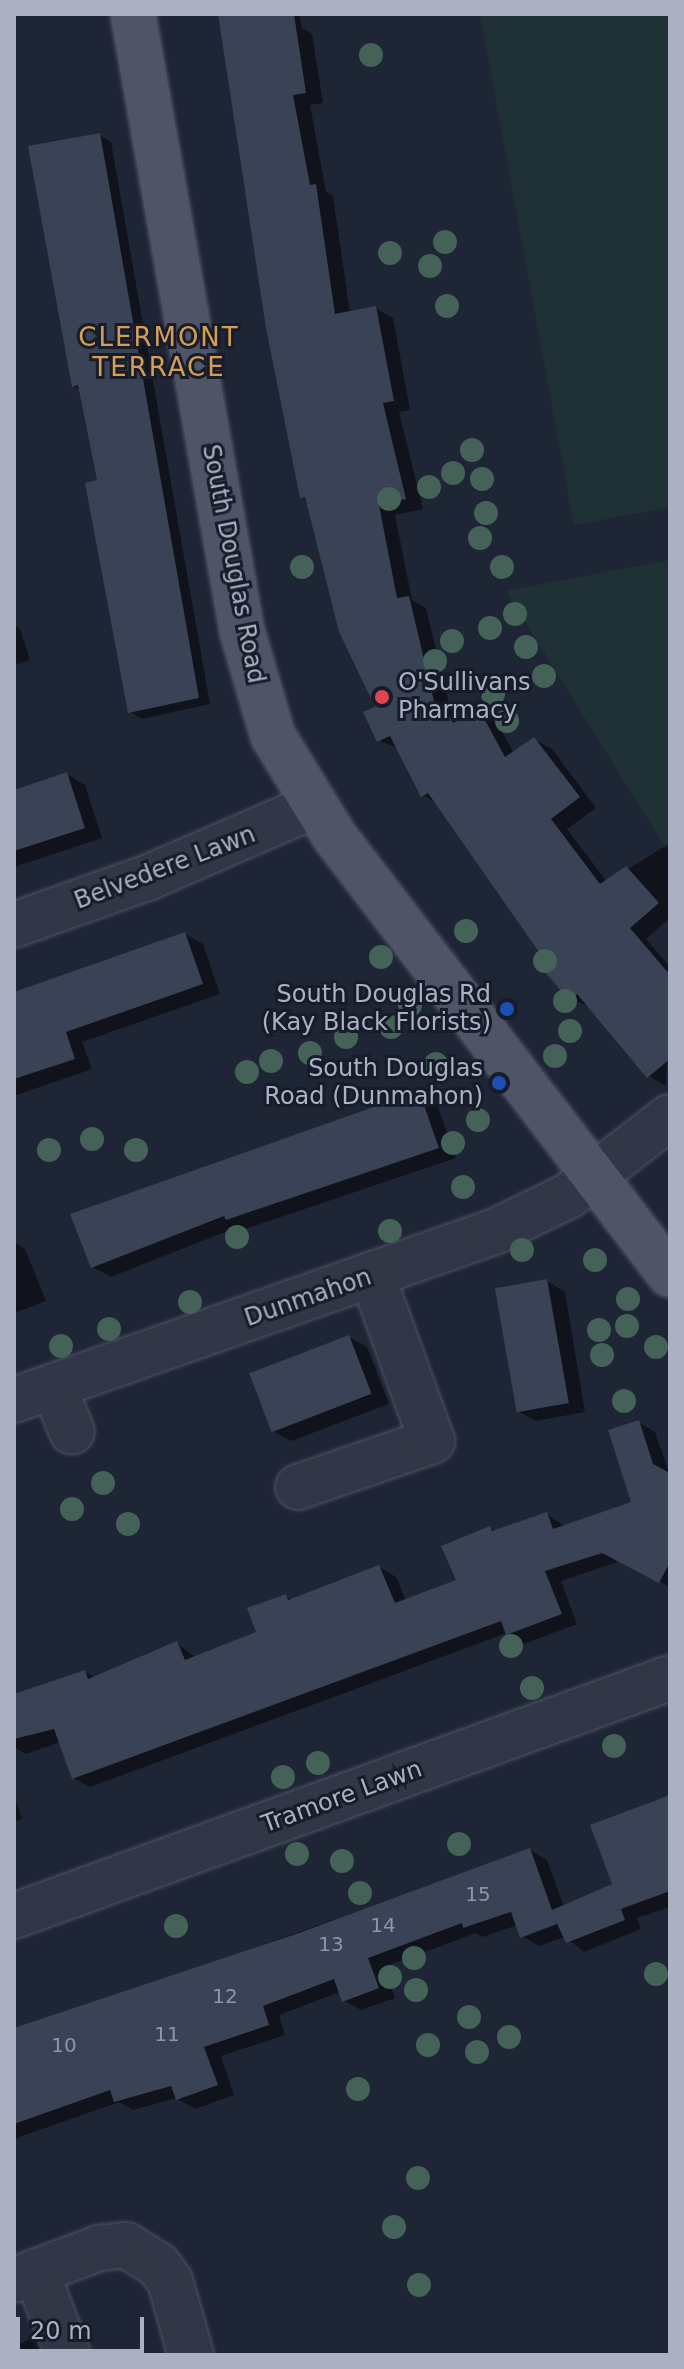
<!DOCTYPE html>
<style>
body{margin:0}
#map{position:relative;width:684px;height:2369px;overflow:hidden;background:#1e2535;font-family:"DejaVu Sans",sans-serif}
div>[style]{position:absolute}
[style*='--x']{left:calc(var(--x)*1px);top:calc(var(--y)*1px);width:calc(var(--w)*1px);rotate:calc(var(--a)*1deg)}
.green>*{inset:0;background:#203136}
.shadow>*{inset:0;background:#0007}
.building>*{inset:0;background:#3a4256;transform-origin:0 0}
.roads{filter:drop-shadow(0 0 2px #4f5464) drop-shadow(0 0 2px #4f5464)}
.minor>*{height:44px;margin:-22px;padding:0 22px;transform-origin:22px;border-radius:22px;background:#313746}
.major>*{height:44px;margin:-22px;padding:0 22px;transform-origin:22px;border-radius:22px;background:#4f5566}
.trees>*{width:24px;height:24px;margin:-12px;border-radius:50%;background:#446258}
.dots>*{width:22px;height:22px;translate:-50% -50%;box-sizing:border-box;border:4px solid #171c2a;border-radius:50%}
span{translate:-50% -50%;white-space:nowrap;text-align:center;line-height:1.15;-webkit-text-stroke:6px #171c2a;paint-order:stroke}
.number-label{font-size:20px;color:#8f95a8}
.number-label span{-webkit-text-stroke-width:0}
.street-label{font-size:24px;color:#abb1c3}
.poi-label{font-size:24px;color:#abb1c3}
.left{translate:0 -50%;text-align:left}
.right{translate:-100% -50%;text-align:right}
.neighbourhood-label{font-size:26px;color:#d59e54;letter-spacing:2px}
.frame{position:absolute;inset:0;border:16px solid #abb1c3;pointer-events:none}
.scale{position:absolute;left:16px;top:2317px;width:128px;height:36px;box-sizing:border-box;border:4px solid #abb1c3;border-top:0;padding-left:10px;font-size:24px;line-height:28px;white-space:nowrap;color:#abb1c3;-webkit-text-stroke:6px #171c2a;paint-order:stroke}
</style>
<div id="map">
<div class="green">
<div style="clip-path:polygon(480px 14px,670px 14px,670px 507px,574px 525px)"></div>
<div style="clip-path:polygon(670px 560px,670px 850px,668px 852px,506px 591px)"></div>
</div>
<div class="shadow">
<div style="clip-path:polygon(219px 14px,299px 14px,302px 28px,312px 34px,323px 103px,310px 105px,326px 192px,333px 196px,350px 313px,375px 308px,393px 318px,410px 410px,399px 412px,423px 509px,395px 515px,412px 600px,426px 608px,451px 711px,463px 720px,479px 712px,497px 722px,514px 753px,534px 739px,552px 749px,596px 808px,567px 829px,607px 882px,670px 843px,670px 918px,646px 939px,670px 967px,663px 980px,670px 988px,666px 1086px,649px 1076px,591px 1007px,571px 999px,438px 804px,423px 795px,400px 749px,379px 741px,378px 708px,308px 500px,302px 497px)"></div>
<div style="clip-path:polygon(99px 135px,111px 142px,210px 704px,142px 719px,130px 712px,100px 482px,81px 390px,73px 386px)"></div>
<div style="clip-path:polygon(14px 625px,20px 629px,30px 660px,14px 665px)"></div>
<div style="clip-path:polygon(67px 774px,85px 785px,102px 838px,14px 867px,14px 792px)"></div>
<div style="clip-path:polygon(185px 934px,203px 944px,220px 994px,82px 1042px,92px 1069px,14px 1096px,14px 993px)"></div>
<div style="clip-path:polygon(419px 1094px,437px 1104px,456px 1158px,245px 1229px,240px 1226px,111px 1277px,93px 1267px)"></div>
<div style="clip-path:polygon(14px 1242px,25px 1249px,46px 1301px,14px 1313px)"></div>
<div style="clip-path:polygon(547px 1281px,565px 1292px,585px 1412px,536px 1421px,517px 1411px)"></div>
<div style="clip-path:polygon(349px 1337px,367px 1347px,389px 1404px,291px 1441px,273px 1431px)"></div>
<div style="clip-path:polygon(638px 1422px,655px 1432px,670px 1475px,670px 1587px,620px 1561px,561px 1581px,577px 1624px,524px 1644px,507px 1633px,90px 1787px,73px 1778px,60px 1742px,26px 1754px,14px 1747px,14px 1701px,85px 1672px,96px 1678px,177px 1643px,196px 1658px,259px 1633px,285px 1596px,292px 1600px,379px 1567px,396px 1577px,406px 1601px,458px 1582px,490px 1528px,496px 1531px,547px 1514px,565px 1527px,633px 1503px)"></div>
<div style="clip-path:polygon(14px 1796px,22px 1819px,14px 1822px)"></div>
<div style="clip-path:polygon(670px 1799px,670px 1907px,637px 1918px,641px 1929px,584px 1952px,565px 1937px,539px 1946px,522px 1936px,518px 1925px,482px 1937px,476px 1933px,384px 1967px,395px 1998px,361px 2010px,343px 2000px,340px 1992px,279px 2015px,285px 2035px,221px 2056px,234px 2095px,195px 2109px,176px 2098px,133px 2110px,119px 2102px,14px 2139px,14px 2033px,530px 1850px,547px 1860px,564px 1907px,615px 1885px)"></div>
<div style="clip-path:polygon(34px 2338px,58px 2353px,60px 2355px,14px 2355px,14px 2346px)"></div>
</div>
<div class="building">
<div style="clip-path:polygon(218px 14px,294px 14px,306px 93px,293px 95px,310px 185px,316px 184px,335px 314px,376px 306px,394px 401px,383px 403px,406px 499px,379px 505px,397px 598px,409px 596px,436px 710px,444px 705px,453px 723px,479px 709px,505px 757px,534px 737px,580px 797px,551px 819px,600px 884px,626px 866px,659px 903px,630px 928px,670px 975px,670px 1059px,647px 1078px,577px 994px,570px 1001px,543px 970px,548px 965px,428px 793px,421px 797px,390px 736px,377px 742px,363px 712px,375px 707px,339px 632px,305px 497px,300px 498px,266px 328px)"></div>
<div style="clip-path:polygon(100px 133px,199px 698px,128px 713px,85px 483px,97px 480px,78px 385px,72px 387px,28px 146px)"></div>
<div style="clip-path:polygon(67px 772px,85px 828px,14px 851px,14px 790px)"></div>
<div style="clip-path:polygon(185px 932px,203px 984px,66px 1032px,75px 1059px,14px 1079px,14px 992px)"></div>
<div style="clip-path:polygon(419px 1091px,439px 1148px,226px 1220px,224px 1216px,91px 1268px,70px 1214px)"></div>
<div style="left:547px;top:1279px;width:126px;height:53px;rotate:80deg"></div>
<div style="left:349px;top:1335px;width:63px;height:107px;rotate:69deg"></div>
<div style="clip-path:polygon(639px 1420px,653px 1464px,670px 1473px,670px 1562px,659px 1583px,602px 1553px,545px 1571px,562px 1614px,506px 1635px,501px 1621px,72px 1779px,54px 1729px,14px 1739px,14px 1694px,85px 1670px,88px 1679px,177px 1641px,185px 1660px,256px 1632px,247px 1608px,286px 1594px,288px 1600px,379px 1565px,395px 1603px,456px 1580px,441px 1546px,490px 1526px,492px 1531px,547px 1512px,553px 1529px,631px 1502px,608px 1430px)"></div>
<div style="clip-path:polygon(670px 1795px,670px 1891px,621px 1909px,625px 1920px,566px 1943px,554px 1917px,557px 1924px,520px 1938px,511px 1912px,463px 1928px,462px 1923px,368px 1958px,379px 1988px,342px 2002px,334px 1979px,263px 2006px,269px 2025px,204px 2047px,218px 2085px,176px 2100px,171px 2086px,114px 2102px,110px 2090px,14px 2124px,14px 2028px,296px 1934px,530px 1848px,552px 1910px,612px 1884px,590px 1825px)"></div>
</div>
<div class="roads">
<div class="minor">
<div style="--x:14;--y:925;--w:141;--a:-19.5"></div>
<div style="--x:147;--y:878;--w:181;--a:-23.4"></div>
<div style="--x:54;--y:1387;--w:48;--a:68.2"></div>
<div style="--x:14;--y:1400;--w:511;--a:-19.32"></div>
<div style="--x:496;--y:1231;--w:80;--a:-25.9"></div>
<div style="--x:568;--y:1196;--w:129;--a:-37.8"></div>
<div style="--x:298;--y:1487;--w:142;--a:-18.9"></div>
<div style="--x:432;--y:1441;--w:177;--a:-109.9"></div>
<div style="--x:14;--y:1916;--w:698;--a:-19.94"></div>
<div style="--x:36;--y:2272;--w:89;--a:68.9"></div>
<div style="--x:14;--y:2280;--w:91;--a:-20.6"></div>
<div style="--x:99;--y:2248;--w:27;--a:-6"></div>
<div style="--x:126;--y:2245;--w:38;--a:32"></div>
<div style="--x:158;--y:2265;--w:20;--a:53"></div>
<div style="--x:170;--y:2281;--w:77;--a:74.2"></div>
</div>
<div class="major">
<div style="--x:133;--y:14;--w:627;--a:79.98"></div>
<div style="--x:242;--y:631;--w:109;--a:73.6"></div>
<div style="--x:273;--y:736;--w:119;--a:58.5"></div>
<div style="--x:335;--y:837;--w:551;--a:52.59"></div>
</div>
</div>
<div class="trees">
<div style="left:371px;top:55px"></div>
<div style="left:445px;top:242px"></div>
<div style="left:390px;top:253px"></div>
<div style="left:430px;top:266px"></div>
<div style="left:447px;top:306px"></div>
<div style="left:472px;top:450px"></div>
<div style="left:453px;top:473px"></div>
<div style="left:482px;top:479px"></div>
<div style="left:429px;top:487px"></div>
<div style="left:389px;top:499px"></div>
<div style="left:486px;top:513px"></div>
<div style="left:480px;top:538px"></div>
<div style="left:302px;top:567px"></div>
<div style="left:502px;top:567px"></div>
<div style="left:515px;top:614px"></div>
<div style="left:490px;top:628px"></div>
<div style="left:452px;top:641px"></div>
<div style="left:526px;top:647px"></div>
<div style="left:435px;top:661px"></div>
<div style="left:544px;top:676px"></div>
<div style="left:493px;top:694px"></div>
<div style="left:507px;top:721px"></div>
<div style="left:466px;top:931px"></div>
<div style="left:381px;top:957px"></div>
<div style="left:545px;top:961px"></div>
<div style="left:565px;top:1001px"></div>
<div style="left:410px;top:1005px"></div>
<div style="left:391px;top:1027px"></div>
<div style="left:570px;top:1031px"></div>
<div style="left:346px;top:1037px"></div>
<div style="left:310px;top:1053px"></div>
<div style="left:555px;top:1056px"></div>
<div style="left:271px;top:1061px"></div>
<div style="left:436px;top:1064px"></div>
<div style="left:247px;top:1072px"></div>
<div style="left:478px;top:1120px"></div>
<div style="left:92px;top:1139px"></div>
<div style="left:453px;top:1143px"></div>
<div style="left:49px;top:1150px"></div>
<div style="left:136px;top:1150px"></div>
<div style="left:463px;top:1187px"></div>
<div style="left:390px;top:1231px"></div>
<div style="left:237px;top:1237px"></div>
<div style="left:522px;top:1250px"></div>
<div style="left:595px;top:1260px"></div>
<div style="left:628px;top:1299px"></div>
<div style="left:190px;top:1302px"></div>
<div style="left:627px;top:1326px"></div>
<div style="left:109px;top:1329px"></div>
<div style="left:599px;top:1330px"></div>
<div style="left:61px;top:1346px"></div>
<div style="left:656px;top:1347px"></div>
<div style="left:602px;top:1355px"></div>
<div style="left:624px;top:1401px"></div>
<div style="left:103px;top:1483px"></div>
<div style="left:72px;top:1509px"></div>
<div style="left:128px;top:1524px"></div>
<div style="left:511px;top:1646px"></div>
<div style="left:532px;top:1688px"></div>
<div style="left:614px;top:1746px"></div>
<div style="left:318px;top:1763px"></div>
<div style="left:283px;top:1777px"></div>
<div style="left:459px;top:1844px"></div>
<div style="left:297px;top:1854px"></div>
<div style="left:342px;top:1861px"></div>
<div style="left:360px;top:1893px"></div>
<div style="left:176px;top:1926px"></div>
<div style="left:414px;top:1958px"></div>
<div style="left:656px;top:1974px"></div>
<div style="left:390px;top:1977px"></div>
<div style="left:416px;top:1990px"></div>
<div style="left:469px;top:2017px"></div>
<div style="left:509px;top:2037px"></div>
<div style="left:428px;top:2045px"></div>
<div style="left:477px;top:2052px"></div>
<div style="left:358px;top:2089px"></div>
<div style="left:418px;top:2178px"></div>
<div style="left:394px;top:2227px"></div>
<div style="left:419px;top:2285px"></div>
</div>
<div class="dots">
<div style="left:382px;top:697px;background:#e0444e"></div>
<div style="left:507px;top:1009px;background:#1a4fb4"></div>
<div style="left:499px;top:1083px;background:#1a4fb4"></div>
</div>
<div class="number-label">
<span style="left:478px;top:1894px">15</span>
<span style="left:383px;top:1925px">14</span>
<span style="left:331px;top:1944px">13</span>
<span style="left:225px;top:1996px">12</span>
<span style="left:167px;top:2034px">11</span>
<span style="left:64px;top:2045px">10</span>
</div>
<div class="street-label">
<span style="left:233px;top:564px;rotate:79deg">South Douglas Road</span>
<span style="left:165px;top:868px;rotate:-21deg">Belvedere Lawn</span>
<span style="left:308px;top:1298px;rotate:-19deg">Dunmahon</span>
<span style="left:342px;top:1797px;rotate:-20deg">Tramore Lawn</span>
</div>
<div class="poi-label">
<span class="left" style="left:398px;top:697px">O'Sullivans<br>Pharmacy</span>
<span class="right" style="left:491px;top:1009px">South Douglas Rd<br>(Kay Black Florists)</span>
<span class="right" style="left:483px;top:1083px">South Douglas<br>Road (Dunmahon)</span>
</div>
<div class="neighbourhood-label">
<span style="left:159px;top:353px">CLERMONT<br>TERRACE</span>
</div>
<div class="frame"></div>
<div class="scale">20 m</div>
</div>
